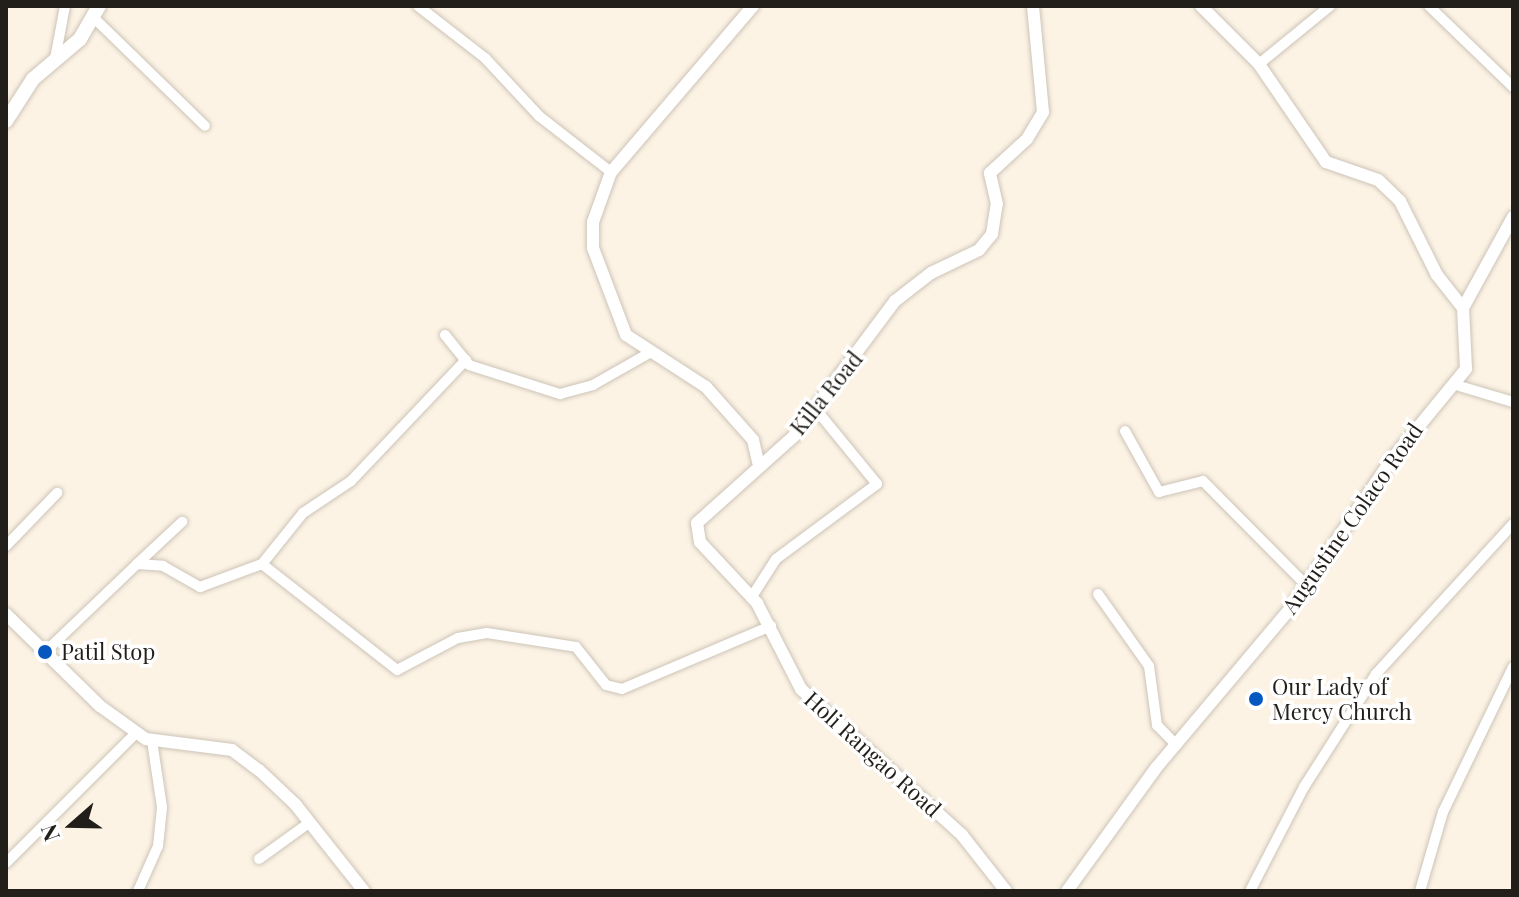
<!DOCTYPE html>
<style>
body{margin:0}
#map{position:relative;width:1519px;height:897px;overflow:hidden;background:#fcf3e5;font-family:"Playfair Display",serif}
div>[style]{position:absolute}
[style*='--x']{left:calc(var(--x)*1px);top:calc(var(--y)*1px);width:calc(var(--w)*1px);rotate:calc(var(--a)*1deg)}
.roads{filter:drop-shadow(0 0 2px #cdc4b7) drop-shadow(0 0 2px #cdc4b7)}
.minor>*{height:10px;margin:-5px;padding:0 5px;transform-origin:5px;border-radius:5px;background:#fff}
.tertiary>*{height:12px;margin:-6px;padding:0 6px;transform-origin:6px;border-radius:6px;background:#fff}
.secondary>*{height:14px;margin:-7px;padding:0 7px;transform-origin:7px;border-radius:7px;background:#fff}
.dots>*{width:22px;height:22px;translate:-50% -50%;box-sizing:border-box;border:4px solid #fff;border-radius:50%}
span{translate:-50% -50%;white-space:nowrap;text-align:center;line-height:1.15;-webkit-text-stroke:7px #fff;paint-order:stroke}
.street-label{font-size:22px;color:#221f1a}
.poi-label{font-size:22px;color:#221f1a}
.left{translate:0 -50%;text-align:left}
.frame{position:absolute;inset:0;border:8px solid #221f1a;pointer-events:none}
.north{position:absolute;left:32px;top:785px;width:80px;height:80px;-webkit-text-stroke:6px #fff;paint-order:stroke;rotate:250deg;font-size:22px;font-weight:700;line-height:32px;text-align:center;color:#221f1a}
.north::after{content:'';display:block;margin:auto;width:28px;height:36px;background:#221f1a;clip-path:polygon(50% 0,100% 100%,50% 72%,0 100%)}
</style>
<div id="map">
<div class="roads">
<div class="minor">
<div style="--x:418;--y:6;--w:85;--a:37.8"></div>
<div style="--x:485;--y:58;--w:79;--a:47"></div>
<div style="--x:539;--y:116;--w:91;--a:37.9"></div>
<div style="--x:1429;--y:6;--w:117;--a:44"></div>
<div style="--x:93;--y:17;--w:156;--a:44.2"></div>
<div style="--x:55;--y:59;--w:54;--a:-79.3"></div>
<div style="--x:1259;--y:64;--w:92;--a:-39.2"></div>
<div style="--x:445;--y:335;--w:38;--a:51"></div>
<div style="--x:469;--y:365;--w:96;--a:17.7"></div>
<div style="--x:560;--y:394;--w:34;--a:-15"></div>
<div style="--x:593;--y:385;--w:67;--a:-29.6"></div>
<div style="--x:1456;--y:385;--w:59;--a:16.6"></div>
<div style="--x:1125;--y:431;--w:70;--a:60.9"></div>
<div style="--x:1159;--y:492;--w:45;--a:-14"></div>
<div style="--x:1203;--y:481;--w:146;--a:45.3"></div>
<div style="--x:6;--y:546;--w:74;--a:-46.1"></div>
<div style="--x:137;--y:564;--w:62;--a:-43"></div>
<div style="--x:262;--y:564;--w:172;--a:38.1"></div>
<div style="--x:397;--y:670;--w:69;--a:-27.7"></div>
<div style="--x:458;--y:638;--w:29;--a:-10"></div>
<div style="--x:487;--y:633;--w:90;--a:8.9"></div>
<div style="--x:576;--y:647;--w:48;--a:51.7"></div>
<div style="--x:606;--y:685;--w:16;--a:14"></div>
<div style="--x:622;--y:689;--w:162;--a:-22.9"></div>
<div style="--x:1098;--y:594;--w:88;--a:54.7"></div>
<div style="--x:1149;--y:666;--w:60;--a:82.3"></div>
<div style="--x:1157;--y:725;--w:28;--a:46"></div>
<div style="--x:751;--y:598;--w:46;--a:-57.3"></div>
<div style="--x:776;--y:559;--w:126;--a:-36.6"></div>
<div style="--x:877;--y:484;--w:99;--a:-129.3"></div>
<div style="--x:45;--y:652;--w:127;--a:-43.7"></div>
<div style="--x:137;--y:564;--w:26;--a:4"></div>
<div style="--x:163;--y:566;--w:43;--a:29.6"></div>
<div style="--x:200;--y:587;--w:66;--a:-20.4"></div>
<div style="--x:262;--y:564;--w:65;--a:-51.2"></div>
<div style="--x:303;--y:513;--w:58;--a:-33.7"></div>
<div style="--x:351;--y:481;--w:167;--a:-46.5"></div>
<div style="--x:259;--y:859;--w:62;--a:-35.8"></div>
<div style="--x:6;--y:863;--w:184;--a:-45"></div>
<div style="--x:138;--y:891;--w:49;--a:-66"></div>
<div style="--x:158;--y:846;--w:39;--a:-84"></div>
<div style="--x:162;--y:807;--w:67;--a:-98.6"></div>
<div style="--x:1250;--y:891;--w:117;--a:-62.6"></div>
<div style="--x:1304;--y:787;--w:134;--a:-57.5"></div>
<div style="--x:1376;--y:674;--w:203;--a:-47.6"></div>
<div style="--x:1420;--y:891;--w:82;--a:-73.8"></div>
<div style="--x:1443;--y:812;--w:161;--a:-64.2"></div>
</div>
<div class="tertiary">
<div style="--x:753;--y:6;--w:218;--a:130.5"></div>
<div style="--x:611;--y:172;--w:53;--a:109.8"></div>
<div style="--x:593;--y:222;--w:26;--a:90"></div>
<div style="--x:593;--y:248;--w:93;--a:69.2"></div>
<div style="--x:626;--y:335;--w:95;--a:33"></div>
<div style="--x:706;--y:387;--w:71;--a:48.4"></div>
<div style="--x:753;--y:440;--w:23;--a:77"></div>
<div style="--x:1463;--y:308;--w:104;--a:-61.2"></div>
<div style="--x:6;--y:614;--w:132;--a:44.4"></div>
<div style="--x:100;--y:706;--w:57;--a:35.7"></div>
<div style="--x:146;--y:739;--w:87;--a:7.3"></div>
<div style="--x:232;--y:750;--w:34;--a:37"></div>
<div style="--x:259;--y:770;--w:50;--a:43.4"></div>
<div style="--x:295;--y:804;--w:111;--a:51.6"></div>
<div style="--x:1006;--y:891;--w:71;--a:-128.2"></div>
<div style="--x:962;--y:835;--w:217;--a:-137.8"></div>
<div style="--x:801;--y:689;--w:97;--a:-117.1"></div>
<div style="--x:757;--y:603;--w:83;--a:-133.1"></div>
<div style="--x:700;--y:542;--w:19;--a:-99"></div>
<div style="--x:697;--y:523;--w:130;--a:-41.9"></div>
<div style="--x:794;--y:436;--w:169;--a:-53.2"></div>
<div style="--x:895;--y:301;--w:46;--a:-37.9"></div>
<div style="--x:931;--y:273;--w:53;--a:-25.6"></div>
<div style="--x:979;--y:250;--w:21;--a:-51"></div>
<div style="--x:992;--y:234;--w:30;--a:-81"></div>
<div style="--x:997;--y:204;--w:32;--a:-103"></div>
<div style="--x:990;--y:173;--w:50;--a:-42.6"></div>
<div style="--x:1027;--y:139;--w:31;--a:-59"></div>
<div style="--x:1043;--y:112;--w:106;--a:-95.4"></div>
<div style="--x:1067;--y:891;--w:152;--a:-54.1"></div>
<div style="--x:1156;--y:768;--w:207;--a:-49.9"></div>
<div style="--x:1289;--y:610;--w:183;--a:-55.7"></div>
<div style="--x:1392;--y:459;--w:117;--a:-50.6"></div>
<div style="--x:1466;--y:369;--w:61;--a:-92.8"></div>
<div style="--x:1463;--y:308;--w:42;--a:-128.2"></div>
<div style="--x:1437;--y:275;--w:83;--a:-116.6"></div>
<div style="--x:1400;--y:201;--w:30;--a:-136"></div>
<div style="--x:1378;--y:180;--w:55;--a:-160.9"></div>
<div style="--x:1326;--y:162;--w:119;--a:-124.4"></div>
<div style="--x:1259;--y:64;--w:82;--a:-135"></div>
</div>
<div class="secondary">
<div style="--x:6;--y:121;--w:50;--a:-57.3"></div>
<div style="--x:33;--y:79;--w:62;--a:-40.4"></div>
<div style="--x:80;--y:39;--w:38;--a:-60"></div>
</div>
</div>
<div class="dots">
<div style="left:45px;top:652px;background:#0757c1"></div>
<div style="left:1256px;top:699px;background:#0757c1"></div>
</div>
<div class="street-label">
<span style="left:826px;top:393px;rotate:-51deg">Killa Road</span>
<span style="left:1352px;top:518px;rotate:-55deg">Augustine Colaco Road</span>
<span style="left:873px;top:754px;rotate:42deg">Holi Rangao Road</span>
</div>
<div class="poi-label">
<span class="left" style="left:61px;top:652px">Patil Stop</span>
<span class="left" style="left:1272px;top:699px">Our Lady of<br>Mercy Church</span>
</div>
<div class="frame"></div>
<div class="north">N</div>
</div>
